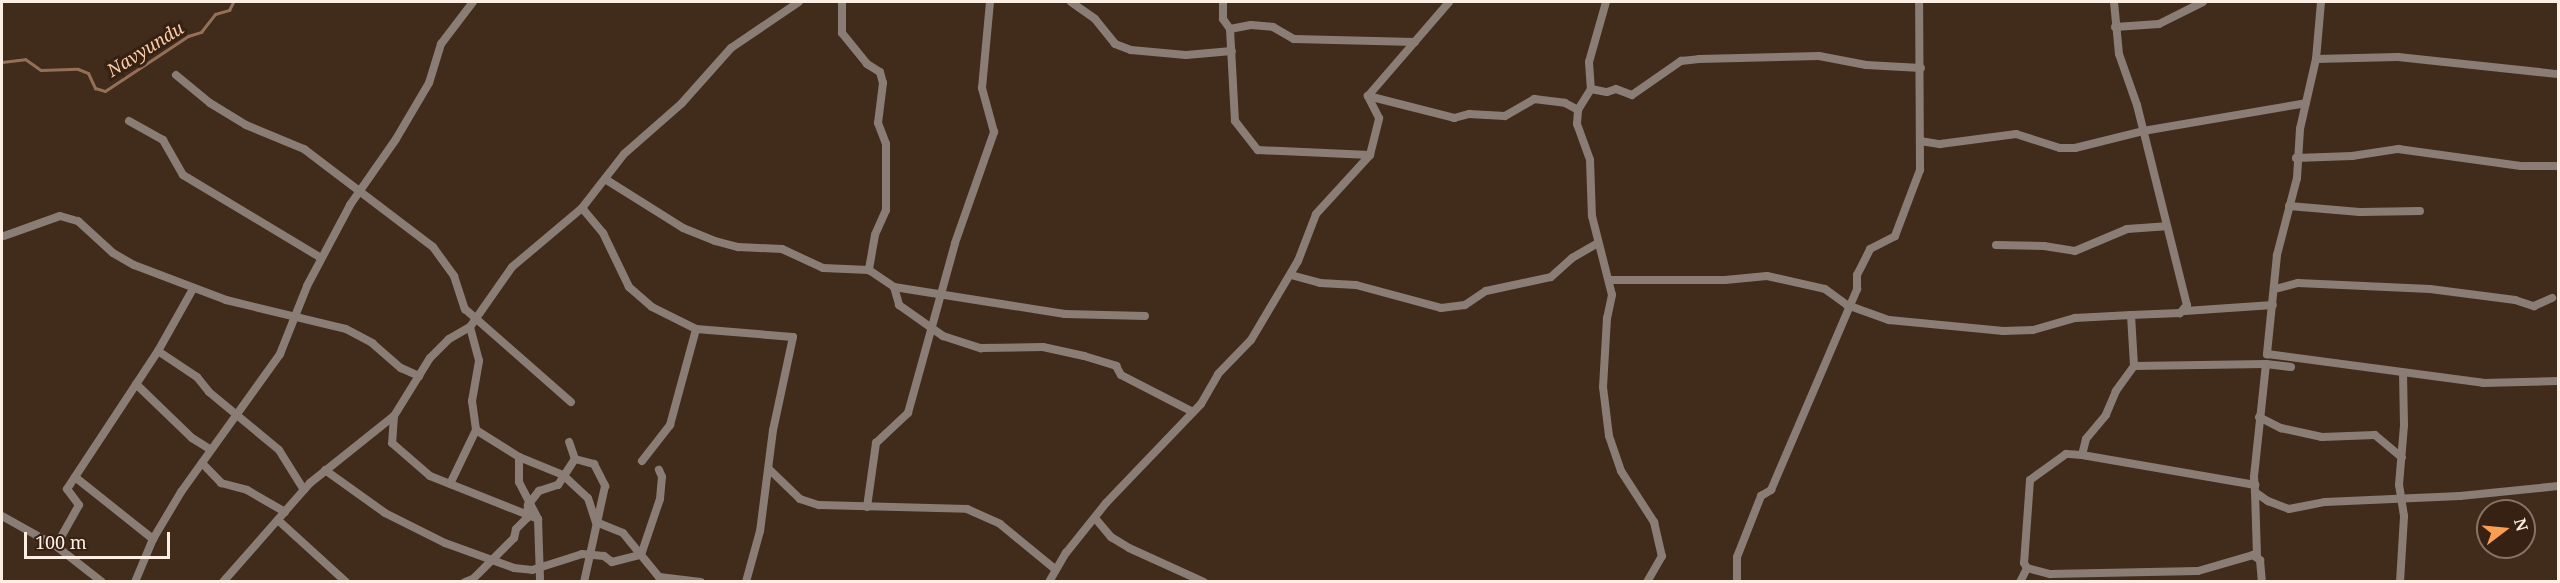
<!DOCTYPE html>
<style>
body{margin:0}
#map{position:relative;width:2560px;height:583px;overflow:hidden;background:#412b1b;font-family:"Noto Serif",serif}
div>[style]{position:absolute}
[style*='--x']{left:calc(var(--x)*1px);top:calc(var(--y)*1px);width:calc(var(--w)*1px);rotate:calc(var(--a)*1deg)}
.stream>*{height:3px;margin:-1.5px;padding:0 1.5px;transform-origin:1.5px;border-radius:1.5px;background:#947058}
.street>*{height:8px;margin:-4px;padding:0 4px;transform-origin:4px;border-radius:4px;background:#897d76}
span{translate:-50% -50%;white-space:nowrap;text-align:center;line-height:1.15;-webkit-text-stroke:6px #362112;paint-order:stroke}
.water-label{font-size:18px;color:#facaa9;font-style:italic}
.frame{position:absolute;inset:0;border:3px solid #fdeee4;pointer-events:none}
.north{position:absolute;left:2476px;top:499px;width:60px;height:60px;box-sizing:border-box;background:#362112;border:2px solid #867366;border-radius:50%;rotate:74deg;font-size:16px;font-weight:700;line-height:24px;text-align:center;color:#fdeee4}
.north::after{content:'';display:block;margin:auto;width:21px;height:27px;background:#fc9d54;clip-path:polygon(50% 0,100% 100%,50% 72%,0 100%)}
.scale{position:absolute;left:24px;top:532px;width:146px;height:27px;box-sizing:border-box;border:3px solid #fdeee4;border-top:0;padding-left:8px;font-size:18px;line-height:21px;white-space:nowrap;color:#fdeee4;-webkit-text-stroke:4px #362112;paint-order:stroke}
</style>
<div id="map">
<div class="stream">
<div style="--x:2;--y:62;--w:23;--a:-7"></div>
<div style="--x:25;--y:59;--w:19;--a:35"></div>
<div style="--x:41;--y:70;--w:37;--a:-2"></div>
<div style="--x:78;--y:69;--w:11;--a:22"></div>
<div style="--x:88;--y:73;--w:17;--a:65"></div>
<div style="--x:95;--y:88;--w:10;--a:17"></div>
<div style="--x:105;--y:91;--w:100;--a:-33.5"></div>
<div style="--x:188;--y:36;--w:14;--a:-17"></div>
<div style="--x:201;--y:32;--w:23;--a:-52"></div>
<div style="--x:215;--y:14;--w:15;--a:-16"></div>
<div style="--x:229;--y:10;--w:9;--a:-63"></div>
</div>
<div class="street">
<div style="--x:842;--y:2;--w:31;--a:90"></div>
<div style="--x:842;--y:33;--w:40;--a:51"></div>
<div style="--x:867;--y:64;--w:15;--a:32"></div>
<div style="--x:880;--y:72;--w:11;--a:75"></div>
<div style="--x:883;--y:83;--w:40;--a:97.1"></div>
<div style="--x:878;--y:123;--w:22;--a:69"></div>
<div style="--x:886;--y:144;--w:66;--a:90"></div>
<div style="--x:886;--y:210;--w:27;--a:114"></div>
<div style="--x:875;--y:235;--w:36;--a:100"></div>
<div style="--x:1071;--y:2;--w:29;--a:35"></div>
<div style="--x:1095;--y:19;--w:32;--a:51"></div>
<div style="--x:1115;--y:44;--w:17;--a:21"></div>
<div style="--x:1131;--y:50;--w:55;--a:5.2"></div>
<div style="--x:1186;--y:55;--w:46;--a:-5"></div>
<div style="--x:1223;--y:2;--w:17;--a:90"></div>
<div style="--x:1223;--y:19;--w:12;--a:55"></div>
<div style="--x:1230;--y:29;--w:92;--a:86.9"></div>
<div style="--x:1235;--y:121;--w:37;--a:52"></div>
<div style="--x:1258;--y:150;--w:112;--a:2.6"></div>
<div style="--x:1606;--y:2;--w:62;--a:105.8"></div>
<div style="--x:1589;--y:62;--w:27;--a:86"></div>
<div style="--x:1591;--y:89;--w:25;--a:122"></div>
<div style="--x:1578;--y:110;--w:14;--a:94"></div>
<div style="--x:1577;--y:124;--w:38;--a:70"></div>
<div style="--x:1590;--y:160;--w:56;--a:88"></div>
<div style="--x:1592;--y:216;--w:81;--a:75.8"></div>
<div style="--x:1612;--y:295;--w:24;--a:102"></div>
<div style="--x:1607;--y:318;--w:69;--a:93.3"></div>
<div style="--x:1603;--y:387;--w:49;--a:83"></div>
<div style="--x:1609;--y:436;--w:37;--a:71"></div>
<div style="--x:1621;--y:471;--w:61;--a:57.1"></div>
<div style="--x:1654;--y:522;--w:35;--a:77"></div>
<div style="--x:1662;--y:556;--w:30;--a:120"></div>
<div style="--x:2114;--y:2;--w:52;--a:84.5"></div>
<div style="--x:2119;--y:54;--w:54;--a:70.6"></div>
<div style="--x:2137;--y:105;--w:206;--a:76"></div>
<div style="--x:2187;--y:305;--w:11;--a:131"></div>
<div style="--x:2180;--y:313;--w:49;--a:177.7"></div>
<div style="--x:2131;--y:315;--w:51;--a:86.6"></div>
<div style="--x:2134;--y:366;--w:31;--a:126"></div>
<div style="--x:2116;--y:391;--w:26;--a:113"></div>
<div style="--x:2106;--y:415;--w:31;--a:130"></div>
<div style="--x:2086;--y:439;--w:16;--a:104"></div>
<div style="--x:2082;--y:455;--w:16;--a:-176"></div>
<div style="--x:2066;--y:454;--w:44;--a:144.2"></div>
<div style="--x:2030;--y:480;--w:83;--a:94.1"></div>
<div style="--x:2024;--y:563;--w:6;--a:59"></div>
<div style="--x:2027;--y:568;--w:24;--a:15"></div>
<div style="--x:2050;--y:574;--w:148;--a:-1.2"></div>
<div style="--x:2198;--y:571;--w:57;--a:-16.2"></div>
<div style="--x:2253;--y:555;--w:9;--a:36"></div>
<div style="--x:2260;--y:560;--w:22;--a:85"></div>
<div style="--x:2321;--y:2;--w:57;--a:95"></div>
<div style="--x:2316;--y:59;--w:72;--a:102.9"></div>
<div style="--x:2300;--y:129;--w:49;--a:93.5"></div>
<div style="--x:2297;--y:178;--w:80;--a:104.6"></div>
<div style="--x:2277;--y:255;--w:100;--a:95.8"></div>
<div style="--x:2267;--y:354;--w:218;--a:7.6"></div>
<div style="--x:2483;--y:383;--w:75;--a:-1.5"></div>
<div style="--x:2115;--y:27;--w:44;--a:-3.9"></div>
<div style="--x:2159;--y:24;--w:49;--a:-26.6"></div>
<div style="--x:1230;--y:29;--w:21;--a:-11"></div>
<div style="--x:1251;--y:25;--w:22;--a:5"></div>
<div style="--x:1273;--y:27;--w:24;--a:30"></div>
<div style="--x:1294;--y:39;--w:121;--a:1.4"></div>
<div style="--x:2316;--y:59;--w:82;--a:-1.4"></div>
<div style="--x:2398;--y:57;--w:161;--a:6.1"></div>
<div style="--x:176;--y:75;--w:44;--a:39.5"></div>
<div style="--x:210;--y:103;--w:42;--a:31.4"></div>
<div style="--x:246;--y:125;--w:63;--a:22.5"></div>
<div style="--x:304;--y:149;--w:162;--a:37.2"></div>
<div style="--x:433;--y:247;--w:36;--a:54"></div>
<div style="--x:454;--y:276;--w:35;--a:72"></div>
<div style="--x:465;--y:309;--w:141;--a:41.3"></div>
<div style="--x:1591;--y:89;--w:16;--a:11"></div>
<div style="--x:1607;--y:92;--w:9;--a:-18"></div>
<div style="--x:1616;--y:89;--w:17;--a:21"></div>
<div style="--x:1632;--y:95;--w:60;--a:-34.8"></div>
<div style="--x:1681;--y:61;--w:18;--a:-6"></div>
<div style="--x:1699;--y:59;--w:120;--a:-1.4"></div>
<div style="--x:1819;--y:56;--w:48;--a:10.8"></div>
<div style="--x:1866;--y:65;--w:55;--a:3.1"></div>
<div style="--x:1368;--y:96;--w:89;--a:14.3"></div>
<div style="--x:1454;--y:118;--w:16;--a:-15"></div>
<div style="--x:1469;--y:114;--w:36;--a:3"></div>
<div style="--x:1505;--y:116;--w:34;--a:-30"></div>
<div style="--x:1534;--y:99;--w:31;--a:7"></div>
<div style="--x:1565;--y:103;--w:15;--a:28"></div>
<div style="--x:129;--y:121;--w:39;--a:29"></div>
<div style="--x:163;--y:140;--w:40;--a:60.3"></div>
<div style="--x:183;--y:175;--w:161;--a:31"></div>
<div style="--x:1920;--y:141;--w:20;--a:9"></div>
<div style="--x:1940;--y:144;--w:77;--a:-7.5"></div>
<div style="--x:2016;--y:134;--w:46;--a:17.7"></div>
<div style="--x:2060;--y:148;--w:15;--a:0"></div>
<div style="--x:2075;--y:148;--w:70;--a:-14"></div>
<div style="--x:2143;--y:131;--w:165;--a:-9.7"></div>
<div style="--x:2296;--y:158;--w:56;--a:-2"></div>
<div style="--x:2352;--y:156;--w:47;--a:-8.7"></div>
<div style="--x:2398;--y:149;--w:124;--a:7.9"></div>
<div style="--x:2521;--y:166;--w:37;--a:0"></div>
<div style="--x:605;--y:179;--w:92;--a:32.1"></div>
<div style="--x:683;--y:228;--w:35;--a:22"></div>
<div style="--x:715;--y:241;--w:24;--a:15"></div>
<div style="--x:738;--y:247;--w:44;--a:2.6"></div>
<div style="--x:782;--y:249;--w:45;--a:24.9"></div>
<div style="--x:823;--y:268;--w:46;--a:2.5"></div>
<div style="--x:869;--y:270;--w:30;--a:34"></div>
<div style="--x:894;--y:287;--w:173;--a:9"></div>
<div style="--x:1065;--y:314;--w:80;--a:1.4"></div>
<div style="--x:2289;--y:206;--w:71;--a:4.8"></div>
<div style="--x:2360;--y:212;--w:60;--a:-1"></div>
<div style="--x:582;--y:208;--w:33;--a:50"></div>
<div style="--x:603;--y:233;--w:60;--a:64.3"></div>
<div style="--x:629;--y:287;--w:30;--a:41"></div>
<div style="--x:652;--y:307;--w:49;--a:26.6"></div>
<div style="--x:696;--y:329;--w:97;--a:4.7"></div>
<div style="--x:793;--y:337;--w:95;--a:102.1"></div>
<div style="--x:773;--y:430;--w:102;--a:97.3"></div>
<div style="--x:760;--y:531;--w:53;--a:105.4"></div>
<div style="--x:4;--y:236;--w:59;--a:-19.7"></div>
<div style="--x:60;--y:216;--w:19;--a:16"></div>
<div style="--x:78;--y:221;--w:47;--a:42.4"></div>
<div style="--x:113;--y:253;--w:24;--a:30"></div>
<div style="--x:134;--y:265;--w:98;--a:20.8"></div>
<div style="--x:226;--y:300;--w:123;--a:13.6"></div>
<div style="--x:346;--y:329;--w:30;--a:28"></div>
<div style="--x:372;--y:343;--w:38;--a:41"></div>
<div style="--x:401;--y:368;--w:20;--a:24"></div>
<div style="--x:1996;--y:245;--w:48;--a:1.2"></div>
<div style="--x:2044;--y:246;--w:31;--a:9"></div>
<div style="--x:2075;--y:251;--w:56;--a:-22.9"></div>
<div style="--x:2127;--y:229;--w:39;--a:-4"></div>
<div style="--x:1291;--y:275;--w:30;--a:15"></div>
<div style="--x:1320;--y:283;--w:36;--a:3"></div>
<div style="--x:1356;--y:285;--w:88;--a:15.1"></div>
<div style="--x:1441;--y:308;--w:24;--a:-7"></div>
<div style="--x:1465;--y:305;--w:25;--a:-34"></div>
<div style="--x:1486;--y:291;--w:66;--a:-12.2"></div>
<div style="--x:1551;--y:277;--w:28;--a:-42"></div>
<div style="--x:1572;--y:258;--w:30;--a:-30"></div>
<div style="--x:1609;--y:280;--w:116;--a:0"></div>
<div style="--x:1725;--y:280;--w:42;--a:-5.4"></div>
<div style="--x:1767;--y:276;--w:59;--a:12.6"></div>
<div style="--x:1825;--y:289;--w:27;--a:36"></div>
<div style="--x:1847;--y:305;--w:45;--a:19.7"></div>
<div style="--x:1889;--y:320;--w:115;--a:5.5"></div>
<div style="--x:2003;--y:331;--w:30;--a:-2"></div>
<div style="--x:2033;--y:330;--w:44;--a:-15.9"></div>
<div style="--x:2075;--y:318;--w:56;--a:-3.1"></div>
<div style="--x:894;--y:287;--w:19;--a:74"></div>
<div style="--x:899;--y:305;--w:54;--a:35.2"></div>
<div style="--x:943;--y:336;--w:40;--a:18"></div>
<div style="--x:981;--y:348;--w:62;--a:-0.9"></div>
<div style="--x:1043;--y:347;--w:42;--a:12.4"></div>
<div style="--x:1084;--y:356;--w:34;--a:17"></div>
<div style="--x:1116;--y:366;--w:10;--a:61"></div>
<div style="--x:1121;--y:375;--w:79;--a:27.2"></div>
<div style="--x:2275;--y:289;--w:24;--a:-15"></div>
<div style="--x:2298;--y:283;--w:132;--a:2.6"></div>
<div style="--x:2430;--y:289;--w:86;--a:7.4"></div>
<div style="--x:2515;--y:300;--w:20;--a:18"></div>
<div style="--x:2534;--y:306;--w:20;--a:-24"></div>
<div style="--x:2185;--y:311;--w:88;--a:-3.9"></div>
<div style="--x:470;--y:327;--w:35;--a:75"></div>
<div style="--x:479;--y:361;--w:41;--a:99.9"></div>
<div style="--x:472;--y:401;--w:29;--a:82"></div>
<div style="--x:476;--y:430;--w:51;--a:32.1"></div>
<div style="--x:519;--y:457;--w:48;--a:22.2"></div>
<div style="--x:563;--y:475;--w:34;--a:43"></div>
<div style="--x:588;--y:498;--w:25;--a:72"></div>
<div style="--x:596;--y:522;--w:29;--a:22"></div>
<div style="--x:623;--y:533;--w:57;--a:50.7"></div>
<div style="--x:659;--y:577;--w:42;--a:6.8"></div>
<div style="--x:158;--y:351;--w:47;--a:33.7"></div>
<div style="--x:197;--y:377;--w:19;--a:51"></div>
<div style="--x:209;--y:392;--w:91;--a:39.6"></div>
<div style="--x:279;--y:450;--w:47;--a:58"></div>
<div style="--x:2134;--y:366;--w:132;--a:-0.9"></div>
<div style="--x:2291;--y:367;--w:25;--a:-173"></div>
<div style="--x:2266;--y:364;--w:114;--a:96.1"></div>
<div style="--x:2254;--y:477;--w:15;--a:86"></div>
<div style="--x:2255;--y:492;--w:16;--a:35"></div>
<div style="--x:2268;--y:501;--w:22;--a:21"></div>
<div style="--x:2289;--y:509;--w:37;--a:-11"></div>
<div style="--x:2325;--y:502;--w:135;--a:-2.5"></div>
<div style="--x:2460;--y:496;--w:99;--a:-5.8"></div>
<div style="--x:136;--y:384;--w:78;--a:44"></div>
<div style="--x:192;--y:438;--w:22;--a:32"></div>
<div style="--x:394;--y:416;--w:27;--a:94"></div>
<div style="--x:392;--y:443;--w:50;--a:41"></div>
<div style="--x:430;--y:476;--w:116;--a:21.7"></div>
<div style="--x:2259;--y:417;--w:25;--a:27"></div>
<div style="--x:2281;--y:428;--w:42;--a:12.4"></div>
<div style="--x:2322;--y:437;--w:53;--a:-2.2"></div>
<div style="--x:2375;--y:435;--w:35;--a:40"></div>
<div style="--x:2082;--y:455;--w:176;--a:9.8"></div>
<div style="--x:519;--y:457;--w:25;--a:90"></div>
<div style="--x:519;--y:482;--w:42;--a:62.8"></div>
<div style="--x:538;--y:519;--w:60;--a:88.1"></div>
<div style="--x:575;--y:459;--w:20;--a:15"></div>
<div style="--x:594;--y:464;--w:25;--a:63"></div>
<div style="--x:605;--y:486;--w:98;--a:102.3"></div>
<div style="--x:642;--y:461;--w:46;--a:-52.1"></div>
<div style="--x:670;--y:425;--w:99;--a:-74.8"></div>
<div style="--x:202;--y:463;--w:28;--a:46"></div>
<div style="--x:221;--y:483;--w:27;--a:15"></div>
<div style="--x:247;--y:490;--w:44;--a:30.1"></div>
<div style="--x:769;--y:469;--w:43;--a:44.1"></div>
<div style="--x:800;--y:499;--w:20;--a:18"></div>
<div style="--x:819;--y:505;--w:148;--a:1.5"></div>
<div style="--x:967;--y:509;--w:36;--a:24"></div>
<div style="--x:1000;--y:524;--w:72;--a:39.4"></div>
<div style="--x:325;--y:470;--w:74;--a:35.6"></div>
<div style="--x:385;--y:513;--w:67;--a:26.6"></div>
<div style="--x:445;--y:543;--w:73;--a:19.9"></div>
<div style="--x:514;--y:568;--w:18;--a:6"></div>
<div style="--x:532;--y:570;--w:52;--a:-17.7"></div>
<div style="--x:582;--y:554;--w:22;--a:5"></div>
<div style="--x:604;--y:556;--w:10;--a:37"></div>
<div style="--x:612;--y:562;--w:30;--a:-14"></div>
<div style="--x:641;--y:555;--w:59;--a:-71.3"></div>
<div style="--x:660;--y:499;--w:22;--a:-85"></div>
<div style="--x:662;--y:477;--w:8;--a:-113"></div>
<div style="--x:75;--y:477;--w:100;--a:38.5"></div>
<div style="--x:450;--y:484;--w:60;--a:-64.3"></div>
<div style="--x:2255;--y:492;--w:64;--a:88.2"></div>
<div style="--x:867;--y:507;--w:65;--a:-82"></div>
<div style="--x:876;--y:443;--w:44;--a:-43.2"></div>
<div style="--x:908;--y:413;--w:176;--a:-74.5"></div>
<div style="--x:955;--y:243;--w:118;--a:-70.6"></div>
<div style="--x:994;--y:132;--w:46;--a:-105.3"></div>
<div style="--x:982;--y:88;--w:86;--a:-84.7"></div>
<div style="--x:2;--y:516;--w:62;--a:29.1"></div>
<div style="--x:56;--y:546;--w:58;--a:38"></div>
<div style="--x:1095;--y:518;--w:25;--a:50"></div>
<div style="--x:1111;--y:537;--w:21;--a:31"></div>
<div style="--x:1129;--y:548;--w:82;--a:24.4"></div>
<div style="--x:279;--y:521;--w:91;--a:42.3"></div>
<div style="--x:56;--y:546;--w:47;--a:-60.7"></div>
<div style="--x:79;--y:505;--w:20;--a:-127"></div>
<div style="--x:67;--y:489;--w:165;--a:-56.6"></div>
<div style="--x:158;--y:351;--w:71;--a:-60.6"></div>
<div style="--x:135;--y:582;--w:47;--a:-67.3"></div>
<div style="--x:153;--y:539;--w:55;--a:-59.2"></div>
<div style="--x:181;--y:492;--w:170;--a:-54.3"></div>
<div style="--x:280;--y:354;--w:73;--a:-68.3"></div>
<div style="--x:307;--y:286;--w:92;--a:-62"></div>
<div style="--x:350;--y:205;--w:80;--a:-55.1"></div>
<div style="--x:396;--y:139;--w:65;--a:-59.5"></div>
<div style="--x:429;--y:83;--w:41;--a:-72.9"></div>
<div style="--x:441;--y:44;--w:53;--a:-52.7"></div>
<div style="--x:223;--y:582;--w:132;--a:-48.7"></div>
<div style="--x:310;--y:483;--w:107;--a:-38.6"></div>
<div style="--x:394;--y:416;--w:68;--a:-58.2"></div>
<div style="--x:430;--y:358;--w:27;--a:-45"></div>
<div style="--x:449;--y:339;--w:24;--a:-30"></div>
<div style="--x:470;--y:327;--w:73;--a:-55"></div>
<div style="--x:512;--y:267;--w:92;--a:-40.1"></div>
<div style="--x:582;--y:208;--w:68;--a:-52.1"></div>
<div style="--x:624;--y:154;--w:77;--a:-41.3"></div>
<div style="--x:682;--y:103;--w:74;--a:-48.3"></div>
<div style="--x:731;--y:48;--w:82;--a:-34.1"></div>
<div style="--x:465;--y:582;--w:9;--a:-21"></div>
<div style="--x:473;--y:579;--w:58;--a:-45"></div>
<div style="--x:514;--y:538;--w:9;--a:-77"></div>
<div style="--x:516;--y:529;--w:16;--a:-45"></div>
<div style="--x:527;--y:518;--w:13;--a:-86"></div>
<div style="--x:528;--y:505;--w:18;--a:-52"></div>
<div style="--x:539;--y:491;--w:20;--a:-18"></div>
<div style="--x:558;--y:485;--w:31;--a:-57"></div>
<div style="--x:575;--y:459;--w:18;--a:-109"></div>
<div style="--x:1049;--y:582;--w:34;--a:-60"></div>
<div style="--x:1066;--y:553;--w:64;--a:-51.3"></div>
<div style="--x:1106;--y:503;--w:137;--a:-46.2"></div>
<div style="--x:1201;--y:404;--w:34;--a:-60"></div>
<div style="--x:1218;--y:374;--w:47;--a:-45.9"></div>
<div style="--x:1251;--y:340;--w:92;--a:-59.3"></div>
<div style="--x:1298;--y:261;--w:50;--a:-69"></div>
<div style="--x:1316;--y:214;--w:80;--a:-47.5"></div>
<div style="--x:1370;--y:155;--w:38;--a:-76"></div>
<div style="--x:1379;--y:118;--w:25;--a:-117"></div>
<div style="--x:1368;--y:96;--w:124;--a:-49.2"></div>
<div style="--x:1737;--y:582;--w:25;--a:-90"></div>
<div style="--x:1737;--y:557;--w:66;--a:-68.5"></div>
<div style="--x:1761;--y:496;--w:12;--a:-31"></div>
<div style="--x:1771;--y:490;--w:219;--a:-66.8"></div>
<div style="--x:1857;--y:289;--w:14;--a:-90"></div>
<div style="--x:1857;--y:275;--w:29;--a:-63"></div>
<div style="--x:1870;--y:249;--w:28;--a:-27"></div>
<div style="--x:1895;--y:236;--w:71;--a:-69.3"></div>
<div style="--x:1920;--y:170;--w:168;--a:-90.3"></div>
<div style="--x:2020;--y:582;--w:16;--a:-63"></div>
<div style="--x:2400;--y:582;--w:66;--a:-86.5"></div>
<div style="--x:2404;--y:516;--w:31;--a:-99"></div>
<div style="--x:2399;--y:485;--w:60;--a:-85.2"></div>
<div style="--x:2404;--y:425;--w:50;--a:-91.1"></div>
</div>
<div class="water-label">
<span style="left:145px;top:49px;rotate:-32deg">Navyundu</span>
</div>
<div class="frame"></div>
<div class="north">N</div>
<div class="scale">100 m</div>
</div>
